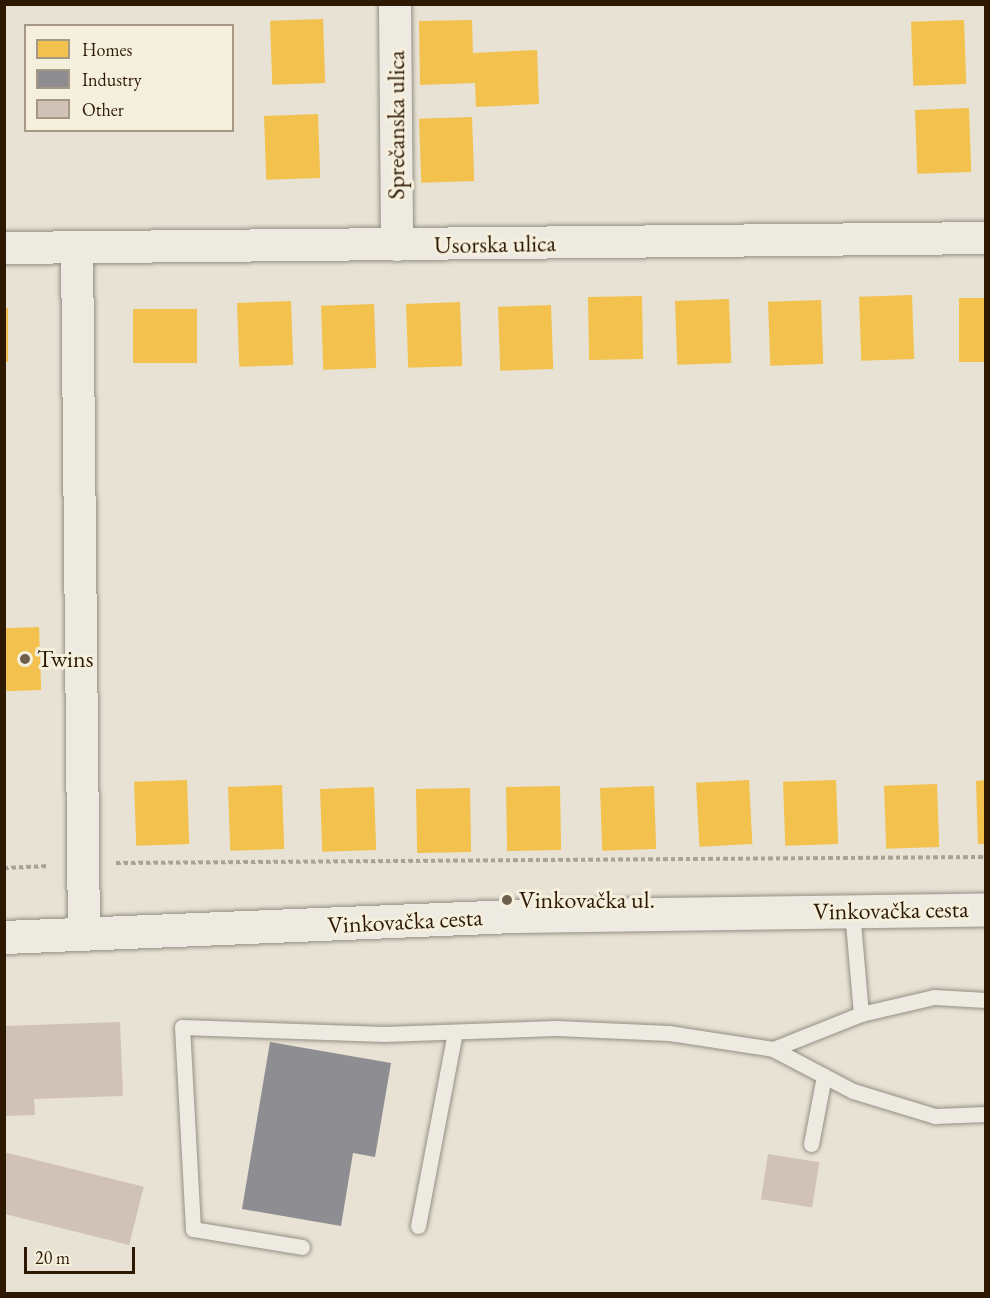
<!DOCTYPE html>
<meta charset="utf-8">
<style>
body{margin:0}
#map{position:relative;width:990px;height:1298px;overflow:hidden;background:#e8e2d4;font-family:"EB Garamond",serif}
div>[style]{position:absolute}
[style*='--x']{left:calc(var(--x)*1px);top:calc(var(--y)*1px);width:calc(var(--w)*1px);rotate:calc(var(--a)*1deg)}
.homes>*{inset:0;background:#f2c14e;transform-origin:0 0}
.industry>*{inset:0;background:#8d8d92}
.building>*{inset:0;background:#d1c2b7;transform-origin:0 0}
.path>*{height:4px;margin-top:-2px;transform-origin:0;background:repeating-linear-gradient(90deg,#a7a29a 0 4.5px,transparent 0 7.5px)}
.roads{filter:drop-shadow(0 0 2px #948e84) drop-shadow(0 0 2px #948e84)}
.lane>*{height:15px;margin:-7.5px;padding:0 7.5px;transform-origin:7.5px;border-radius:7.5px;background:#edeae2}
.street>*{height:32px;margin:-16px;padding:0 16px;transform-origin:16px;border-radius:16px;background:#edeae2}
.secondary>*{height:33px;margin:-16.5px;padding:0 16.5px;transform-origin:16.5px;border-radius:16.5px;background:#edeae2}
.dots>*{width:16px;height:16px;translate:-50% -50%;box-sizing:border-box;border:3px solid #f5efde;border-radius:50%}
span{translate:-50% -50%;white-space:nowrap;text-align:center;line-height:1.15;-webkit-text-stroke:6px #f5efde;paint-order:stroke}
.street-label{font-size:24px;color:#2d1902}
.poi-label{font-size:24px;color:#2d1902}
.left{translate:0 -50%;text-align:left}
.frame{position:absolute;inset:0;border:6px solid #2d1902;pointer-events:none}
.legend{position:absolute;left:24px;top:24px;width:210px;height:108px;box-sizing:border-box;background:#f5efde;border:2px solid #a59986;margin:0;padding:8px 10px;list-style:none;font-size:18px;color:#2d1902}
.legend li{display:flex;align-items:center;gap:12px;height:30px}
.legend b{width:30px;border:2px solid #a59986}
.scale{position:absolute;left:24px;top:1247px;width:111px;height:27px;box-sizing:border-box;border:3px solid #2d1902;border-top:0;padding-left:8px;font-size:18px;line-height:21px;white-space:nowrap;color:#2d1902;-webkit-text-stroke:4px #f5efde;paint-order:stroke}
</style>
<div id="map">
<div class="homes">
<div style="left:323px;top:19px;width:64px;height:53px;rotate:88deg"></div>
<div style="clip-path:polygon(472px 20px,473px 53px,537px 50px,539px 104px,476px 107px,475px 83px,420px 85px,419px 21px)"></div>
<div style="left:964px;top:20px;width:64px;height:53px;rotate:88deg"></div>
<div style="left:969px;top:108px;width:64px;height:54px;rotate:88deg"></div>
<div style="left:318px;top:114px;width:64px;height:54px;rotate:88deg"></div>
<div style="left:472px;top:117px;width:64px;height:53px;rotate:88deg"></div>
<div style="left:912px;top:295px;width:64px;height:53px;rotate:88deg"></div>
<div style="left:642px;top:296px;width:63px;height:54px;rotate:89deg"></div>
<div style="left:986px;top:298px;width:64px;height:27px;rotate:90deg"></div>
<div style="left:729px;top:299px;width:64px;height:54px;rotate:88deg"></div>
<div style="left:821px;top:300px;width:64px;height:53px;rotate:88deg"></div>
<div style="left:291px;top:301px;width:64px;height:54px;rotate:88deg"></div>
<div style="left:460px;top:302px;width:64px;height:54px;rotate:88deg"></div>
<div style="left:374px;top:304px;width:64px;height:53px;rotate:88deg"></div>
<div style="left:551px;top:305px;width:64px;height:53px;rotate:88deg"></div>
<div style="left:4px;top:308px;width:4px;height:54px"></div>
<div style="left:133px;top:309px;width:64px;height:54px"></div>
<div style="left:39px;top:627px;width:63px;height:35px;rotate:88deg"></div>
<div style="left:187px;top:780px;width:64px;height:53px;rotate:88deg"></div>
<div style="left:749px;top:780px;width:64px;height:53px;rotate:87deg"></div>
<div style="left:836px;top:780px;width:64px;height:53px;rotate:88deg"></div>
<div style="clip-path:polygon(986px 780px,986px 844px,978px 844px,976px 781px)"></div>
<div style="left:937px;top:784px;width:63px;height:53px;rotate:88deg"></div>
<div style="left:282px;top:785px;width:64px;height:54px;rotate:88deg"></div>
<div style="left:560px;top:786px;width:64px;height:54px;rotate:89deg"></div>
<div style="left:654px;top:786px;width:63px;height:54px;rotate:88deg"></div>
<div style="left:374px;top:787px;width:63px;height:54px;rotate:88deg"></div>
<div style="left:470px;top:788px;width:64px;height:54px;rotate:89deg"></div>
</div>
<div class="industry">
<div style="clip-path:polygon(270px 1042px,391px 1063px,375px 1157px,353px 1153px,341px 1226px,242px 1209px)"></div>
</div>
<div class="building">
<div style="clip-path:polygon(120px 1022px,123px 1096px,34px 1099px,35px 1115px,4px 1116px,4px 1026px)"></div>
<div style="left:4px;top:1152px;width:144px;height:60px;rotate:14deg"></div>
<div style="left:768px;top:1154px;width:52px;height:46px;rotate:9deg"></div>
</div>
<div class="path">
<div style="--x:116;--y:863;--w:870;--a:-0.4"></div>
<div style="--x:4;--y:868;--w:45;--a:-2.5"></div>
</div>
<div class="roads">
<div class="lane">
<div style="--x:852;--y:911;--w:103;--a:85"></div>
<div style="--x:986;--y:1000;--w:52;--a:-176.7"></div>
<div style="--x:934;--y:997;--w:75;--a:166.9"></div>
<div style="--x:861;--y:1014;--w:95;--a:158.3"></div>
<div style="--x:773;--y:1049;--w:90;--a:27.7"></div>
<div style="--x:853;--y:1091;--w:86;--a:17"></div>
<div style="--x:935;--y:1116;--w:51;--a:-2.2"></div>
<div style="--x:811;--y:1144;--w:69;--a:-79.2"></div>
<div style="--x:418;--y:1226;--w:197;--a:-79.2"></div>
<div style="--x:302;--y:1247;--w:110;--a:-170.6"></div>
<div style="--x:193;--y:1229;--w:202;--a:-93.1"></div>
<div style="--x:182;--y:1027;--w:202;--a:2"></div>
<div style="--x:384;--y:1034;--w:172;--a:-2"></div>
<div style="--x:556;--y:1028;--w:113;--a:2.5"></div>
<div style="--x:669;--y:1033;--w:105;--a:8.7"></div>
</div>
<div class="street">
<div style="--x:395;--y:4;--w:241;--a:89.5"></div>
<div style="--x:77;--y:247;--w:688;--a:89.42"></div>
<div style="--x:4;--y:248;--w:982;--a:-0.58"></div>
</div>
<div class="secondary">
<div style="--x:4;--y:937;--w:510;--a:-2.36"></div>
<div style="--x:514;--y:916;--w:472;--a:-0.8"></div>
</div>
</div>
<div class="dots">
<div style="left:25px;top:659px;background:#6e5f4c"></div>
<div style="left:507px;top:900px;background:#6e5f4c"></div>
</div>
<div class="street-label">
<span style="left:396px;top:125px;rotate:-90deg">Sprečanska ulica</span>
<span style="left:495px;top:244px;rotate:-1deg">Usorska ulica</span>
<span style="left:891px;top:910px;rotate:-1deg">Vinkovačka cesta</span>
<span style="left:405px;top:921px;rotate:-3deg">Vinkovačka cesta</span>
</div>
<div class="poi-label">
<span class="left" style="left:37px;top:659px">Twins</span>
<span class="left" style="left:519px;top:900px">Vinkovačka ul.</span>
</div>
<div class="frame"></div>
<ul class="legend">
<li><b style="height:16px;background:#f2c14e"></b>Homes</li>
<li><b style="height:16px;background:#8d8d92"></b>Industry</li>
<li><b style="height:16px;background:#d1c2b7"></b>Other</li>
</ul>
<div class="scale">20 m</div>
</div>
